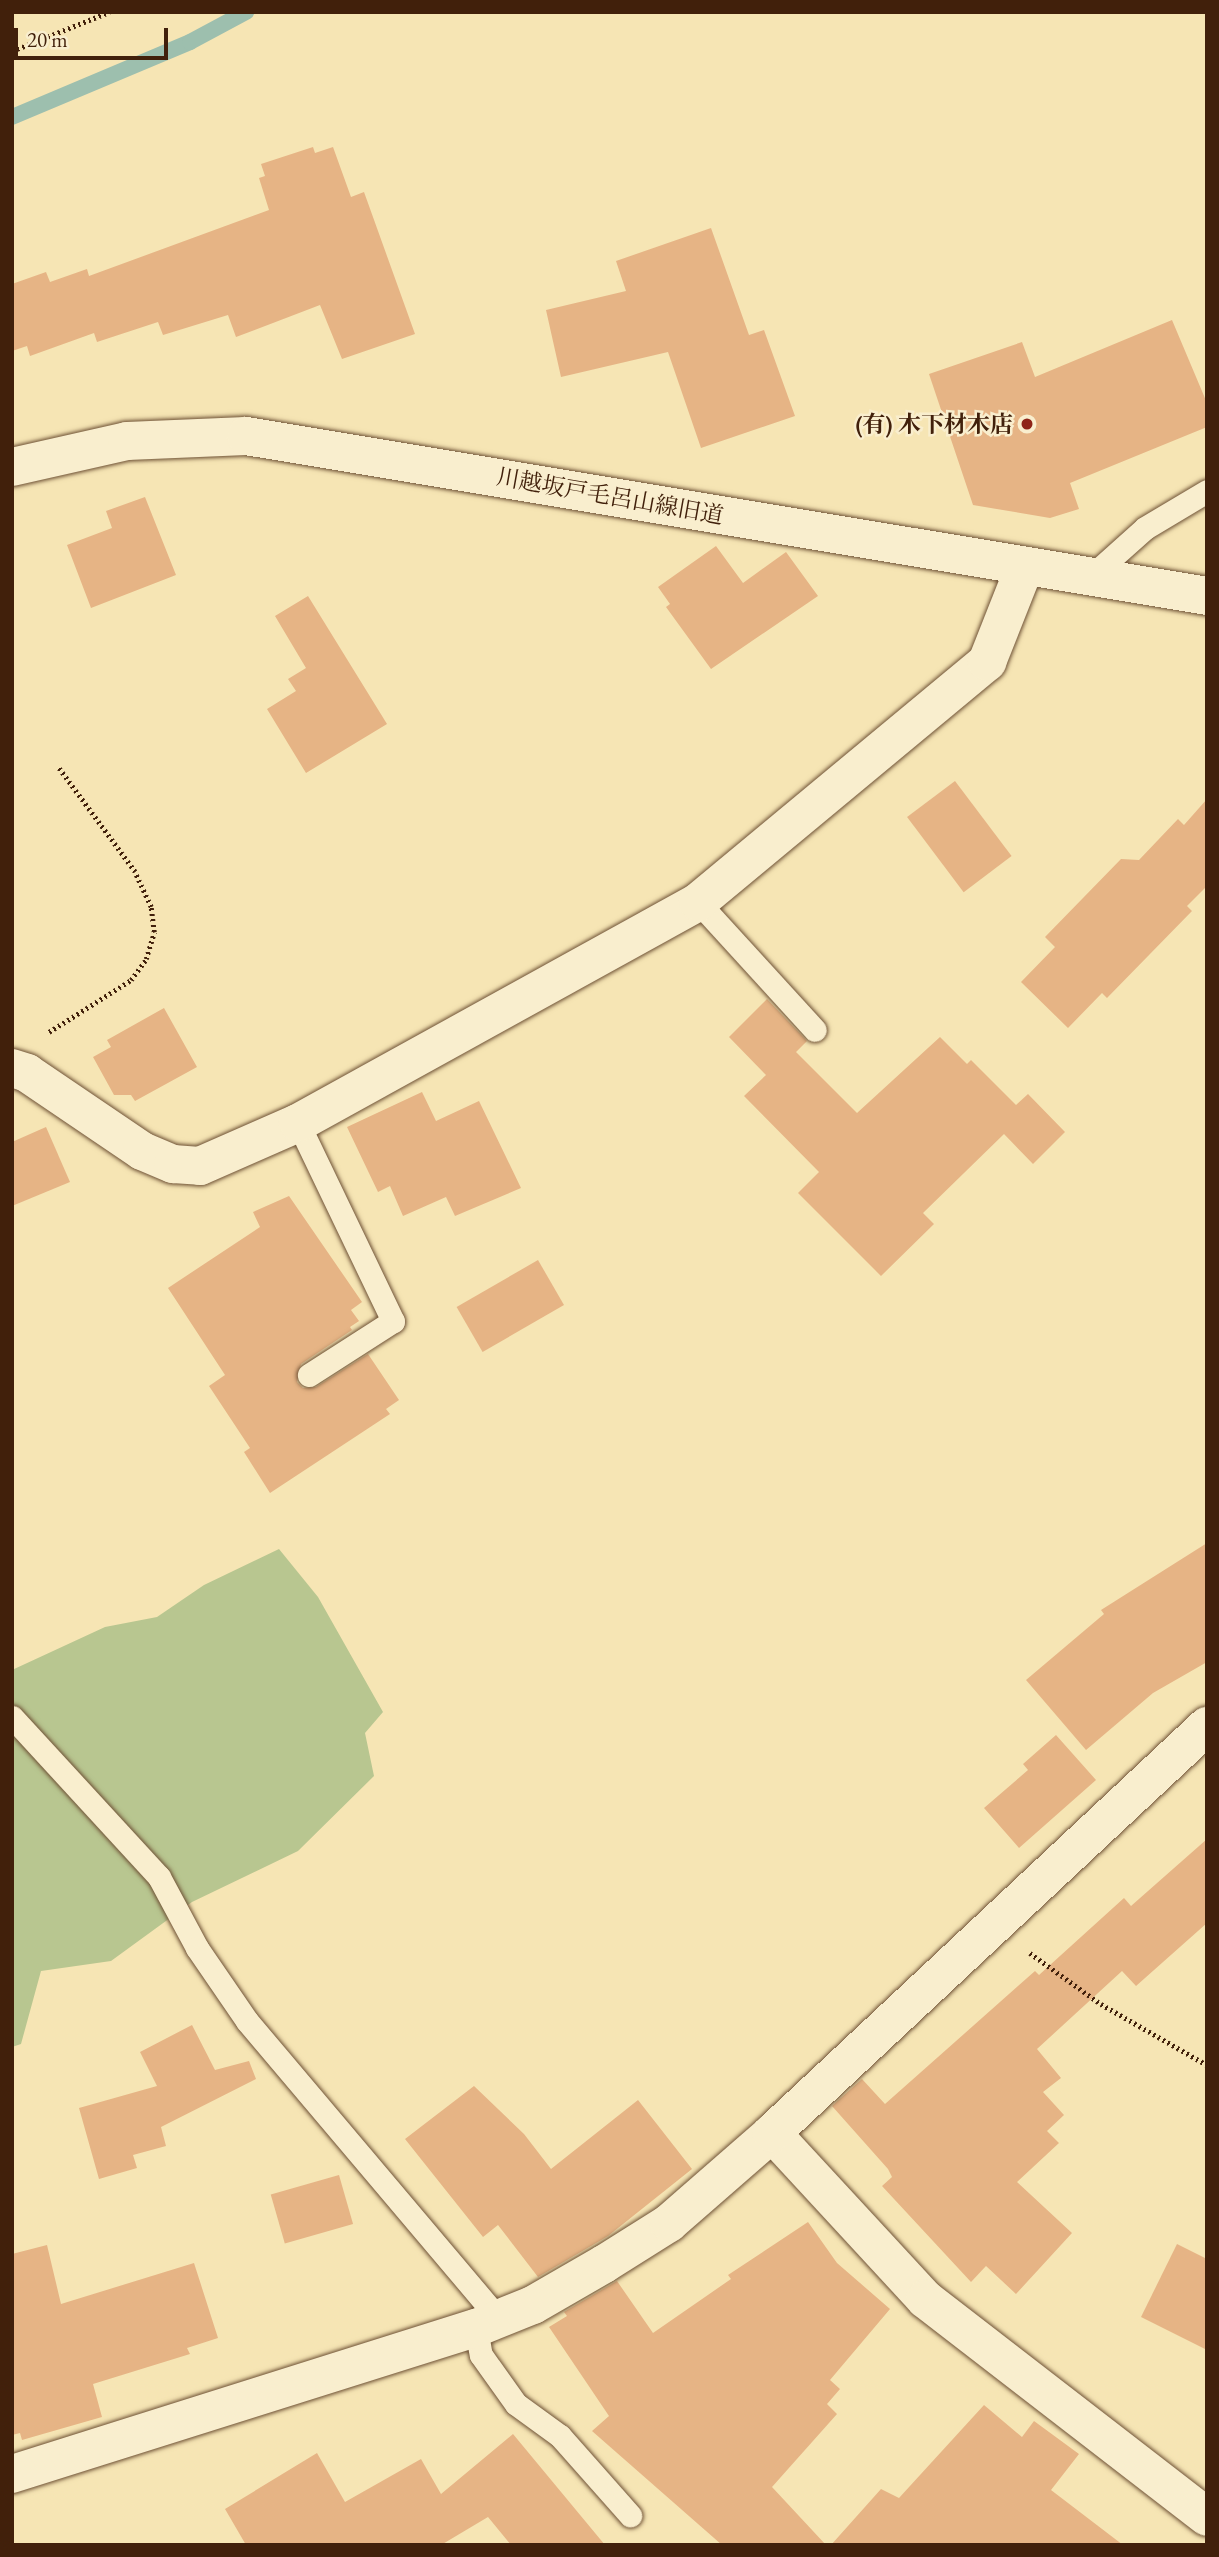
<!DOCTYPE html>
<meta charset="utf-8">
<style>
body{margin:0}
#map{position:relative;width:1219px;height:2557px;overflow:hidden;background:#f6e5b4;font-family:"EB Garamond","Noto Serif JP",serif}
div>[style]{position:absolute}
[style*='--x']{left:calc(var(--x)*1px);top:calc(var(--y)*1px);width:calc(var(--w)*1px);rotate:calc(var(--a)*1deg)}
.green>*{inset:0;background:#b8c690}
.stream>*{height:16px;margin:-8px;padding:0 8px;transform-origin:8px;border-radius:8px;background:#9dbfae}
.building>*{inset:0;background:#e6b485;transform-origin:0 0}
.path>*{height:4.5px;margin-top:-2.25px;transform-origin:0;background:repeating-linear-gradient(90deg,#41200b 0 2px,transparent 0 5.5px)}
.roads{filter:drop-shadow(0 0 2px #6e5135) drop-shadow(0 0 2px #6e5135)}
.lane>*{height:23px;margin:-11.5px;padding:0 11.5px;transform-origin:11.5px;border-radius:11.5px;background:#f9eece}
.street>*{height:38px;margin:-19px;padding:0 19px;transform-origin:19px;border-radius:19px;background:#f9eece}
.secondary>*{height:38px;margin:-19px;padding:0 19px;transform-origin:19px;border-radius:19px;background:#f9eece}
.dots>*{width:19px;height:19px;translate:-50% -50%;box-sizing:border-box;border:4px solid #f9eece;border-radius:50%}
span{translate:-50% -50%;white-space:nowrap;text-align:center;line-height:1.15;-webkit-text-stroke:5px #f9eece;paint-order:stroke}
.poi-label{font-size:23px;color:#41200b;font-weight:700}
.right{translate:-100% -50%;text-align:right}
.street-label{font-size:23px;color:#41200b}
.frame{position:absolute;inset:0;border:14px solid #41200b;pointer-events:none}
.scale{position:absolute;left:14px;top:28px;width:154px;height:32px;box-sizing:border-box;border:4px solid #41200b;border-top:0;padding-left:9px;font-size:21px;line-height:24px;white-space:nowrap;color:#41200b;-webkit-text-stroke:5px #f9eece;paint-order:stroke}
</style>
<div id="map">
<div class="green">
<div style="clip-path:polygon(279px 1549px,318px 1597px,383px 1712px,365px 1733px,374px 1776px,298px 1851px,192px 1902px,111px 1961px,41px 1971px,21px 2044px,12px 2047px,12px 1670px,105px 1627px,157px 1617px,204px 1585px)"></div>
</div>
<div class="stream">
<div style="--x:12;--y:117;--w:193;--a:-22.8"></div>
<div style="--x:190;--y:42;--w:64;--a:-28.2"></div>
</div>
<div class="building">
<div style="clip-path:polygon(313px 147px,315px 153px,333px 147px,351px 197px,364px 192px,415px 334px,342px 359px,320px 305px,236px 337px,228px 315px,163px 335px,158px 322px,97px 342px,94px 333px,30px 356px,27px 346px,12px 351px,12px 284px,46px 272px,50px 282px,87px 269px,89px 276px,269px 210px,259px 178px,265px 176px,261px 164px)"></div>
<div style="clip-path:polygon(711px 228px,749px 335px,764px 330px,795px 416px,701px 448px,668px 352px,561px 377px,546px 310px,626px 291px,616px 261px)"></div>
<div style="clip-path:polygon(1172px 320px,1207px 403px,1207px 427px,1070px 483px,1079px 509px,1050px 518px,973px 505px,929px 374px,1022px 342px,1035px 377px)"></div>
<div style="clip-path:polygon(145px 497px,176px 575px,91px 608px,67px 545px,112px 528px,106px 511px)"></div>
<div style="clip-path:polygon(716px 546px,743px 583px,786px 552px,818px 596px,711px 669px,666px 607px,670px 604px,658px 587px)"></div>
<div style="clip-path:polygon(308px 596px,387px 724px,306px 773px,267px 709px,296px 691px,288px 679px,306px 668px,275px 616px)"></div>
<div style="left:955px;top:781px;width:94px;height:60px;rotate:53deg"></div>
<div style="clip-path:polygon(1207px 799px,1207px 886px,1187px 906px,1192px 911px,1107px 998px,1102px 993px,1068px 1028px,1021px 982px,1055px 947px,1045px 937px,1121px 859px,1139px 860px,1178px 819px,1184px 825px)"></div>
<div style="clip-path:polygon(767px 999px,807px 1041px,796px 1052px,857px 1113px,940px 1037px,967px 1064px,971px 1060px,1016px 1105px,1028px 1094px,1065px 1132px,1033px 1164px,1004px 1134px,923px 1213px,934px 1224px,881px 1276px,798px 1193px,819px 1172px,744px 1096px,766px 1075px,729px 1037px)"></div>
<div style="clip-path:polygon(164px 1008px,197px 1067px,135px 1101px,131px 1095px,114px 1095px,93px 1057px,111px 1047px,107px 1040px)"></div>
<div style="clip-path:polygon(422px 1092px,436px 1121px,479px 1101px,521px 1188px,455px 1216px,446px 1197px,403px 1216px,390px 1186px,378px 1192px,347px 1127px)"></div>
<div style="clip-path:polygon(46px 1127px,70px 1182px,12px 1206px,12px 1142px)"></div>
<div style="clip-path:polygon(289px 1196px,362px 1302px,351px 1310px,359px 1321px,350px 1327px,352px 1330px,301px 1364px,297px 1382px,303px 1388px,316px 1387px,368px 1354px,399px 1400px,386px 1409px,390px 1414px,270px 1493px,244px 1452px,250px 1448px,209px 1386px,225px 1375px,168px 1288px,260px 1227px,253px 1212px)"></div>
<div style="left:538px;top:1260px;width:52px;height:94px;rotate:60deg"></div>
<div style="clip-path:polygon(1207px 1543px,1207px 1662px,1153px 1693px,1086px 1750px,1026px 1680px,1104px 1614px,1101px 1610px)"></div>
<div style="clip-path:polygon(1056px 1735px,1096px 1780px,1019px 1848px,984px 1808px,1028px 1770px,1023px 1764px)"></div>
<div style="clip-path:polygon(1207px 1839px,1207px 1923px,1136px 1986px,1122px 1971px,1037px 2049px,1061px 2078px,1043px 2092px,1064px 2115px,1047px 2131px,1059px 2143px,1017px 2182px,1072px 2233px,1016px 2294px,986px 2266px,971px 2282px,882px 2186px,892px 2177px,888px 2169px,832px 2106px,862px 2079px,885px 2104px,1035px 1971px,1039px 1975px,1124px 1898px,1131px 1906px)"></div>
<div style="clip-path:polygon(192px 2025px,215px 2070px,249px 2061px,256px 2079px,161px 2127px,166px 2146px,133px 2155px,137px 2168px,99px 2179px,79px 2108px,157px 2086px,140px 2052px)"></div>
<div style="clip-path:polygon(474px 2086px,524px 2134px,551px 2169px,638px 2100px,692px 2169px,608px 2236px,538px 2277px,498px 2225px,483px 2237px,405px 2139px)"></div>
<div style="left:339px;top:2175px;width:51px;height:71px;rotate:74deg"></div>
<div style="clip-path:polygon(808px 2222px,837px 2263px,890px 2309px,830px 2380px,840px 2389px,827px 2404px,837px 2414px,772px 2487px,826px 2545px,722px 2545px,592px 2431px,609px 2416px,549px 2327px,567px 2316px,564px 2312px,617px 2281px,653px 2333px,731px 2279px,728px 2275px)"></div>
<div style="clip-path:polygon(1177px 2244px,1207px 2259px,1207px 2350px,1141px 2317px)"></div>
<div style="clip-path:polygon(47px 2245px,61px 2304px,194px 2263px,218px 2338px,187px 2348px,190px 2354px,93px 2384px,102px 2417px,22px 2440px,20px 2433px,12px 2435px,12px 2254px)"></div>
<div style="clip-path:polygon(984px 2405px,1022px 2437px,1034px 2421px,1079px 2454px,1051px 2490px,1123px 2545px,831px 2545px,881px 2489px,899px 2498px)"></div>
<div style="clip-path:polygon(513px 2434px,605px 2545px,511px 2545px,488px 2517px,441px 2545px,246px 2545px,225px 2509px,317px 2453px,345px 2502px,421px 2459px,441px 2494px)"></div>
</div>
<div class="path">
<div style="--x:12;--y:51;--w:105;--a:-21.9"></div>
<div style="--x:49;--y:1032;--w:97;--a:-32.4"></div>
<div style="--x:131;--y:980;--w:26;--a:-54"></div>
<div style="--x:146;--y:959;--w:28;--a:-73"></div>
<div style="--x:154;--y:932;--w:25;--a:-97"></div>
<div style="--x:151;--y:907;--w:38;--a:-115"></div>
<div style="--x:135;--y:872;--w:130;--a:-126.3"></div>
<div style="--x:1030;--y:1953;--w:87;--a:35.7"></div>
<div style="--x:1101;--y:2004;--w:122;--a:29.9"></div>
</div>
<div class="roads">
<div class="lane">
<div style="--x:1088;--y:579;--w:76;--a:-41.8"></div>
<div style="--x:1145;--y:528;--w:72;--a:-30.8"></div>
<div style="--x:698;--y:902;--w:173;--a:47.6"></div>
<div style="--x:298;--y:1123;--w:220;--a:64.4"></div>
<div style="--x:393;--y:1321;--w:100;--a:147.3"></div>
<div style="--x:12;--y:1717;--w:217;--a:47.4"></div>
<div style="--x:159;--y:1877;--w:81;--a:61.8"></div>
<div style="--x:197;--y:1948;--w:88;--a:55.6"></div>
<div style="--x:247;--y:2021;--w:390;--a:49.8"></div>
<div style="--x:476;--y:2328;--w:27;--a:80"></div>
<div style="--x:481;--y:2355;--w:60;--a:54.5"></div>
<div style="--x:516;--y:2404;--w:54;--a:36"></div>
<div style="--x:560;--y:2436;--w:106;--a:48.5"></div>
</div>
<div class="street">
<div style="--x:12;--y:1068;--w:16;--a:18"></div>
<div style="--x:27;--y:1073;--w:139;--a:34.1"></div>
<div style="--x:142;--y:1151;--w:34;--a:23"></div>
<div style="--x:173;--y:1164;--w:27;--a:4"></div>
<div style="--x:200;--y:1166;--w:107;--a:-23.7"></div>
<div style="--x:298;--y:1123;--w:457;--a:-28.9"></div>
<div style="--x:698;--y:902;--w:376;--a:-39.7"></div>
<div style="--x:987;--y:662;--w:103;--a:-68.4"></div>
<div style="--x:772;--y:2133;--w:226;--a:47.3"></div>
<div style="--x:925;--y:2299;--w:356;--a:37.7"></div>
<div style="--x:12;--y:2474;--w:486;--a:-17.5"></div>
<div style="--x:476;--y:2328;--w:61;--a:-22"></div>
<div style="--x:533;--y:2305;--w:82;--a:-30"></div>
<div style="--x:604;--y:2264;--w:77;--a:-32.2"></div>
<div style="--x:669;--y:2223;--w:137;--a:-41.1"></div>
<div style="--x:772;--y:2133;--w:596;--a:-43.1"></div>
</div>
<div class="secondary">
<div style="--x:12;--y:467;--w:118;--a:-12.7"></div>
<div style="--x:127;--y:441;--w:119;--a:-2.4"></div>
<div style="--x:246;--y:436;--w:974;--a:9.45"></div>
</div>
</div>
<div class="dots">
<div style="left:1027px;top:424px;background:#8f2418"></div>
</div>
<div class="poi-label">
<span class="right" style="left:1013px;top:424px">(有) 木下材木店</span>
</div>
<div class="street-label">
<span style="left:610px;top:496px;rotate:10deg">川越坂戸毛呂山線旧道</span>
</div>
<div class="frame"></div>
<div class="scale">20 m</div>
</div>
